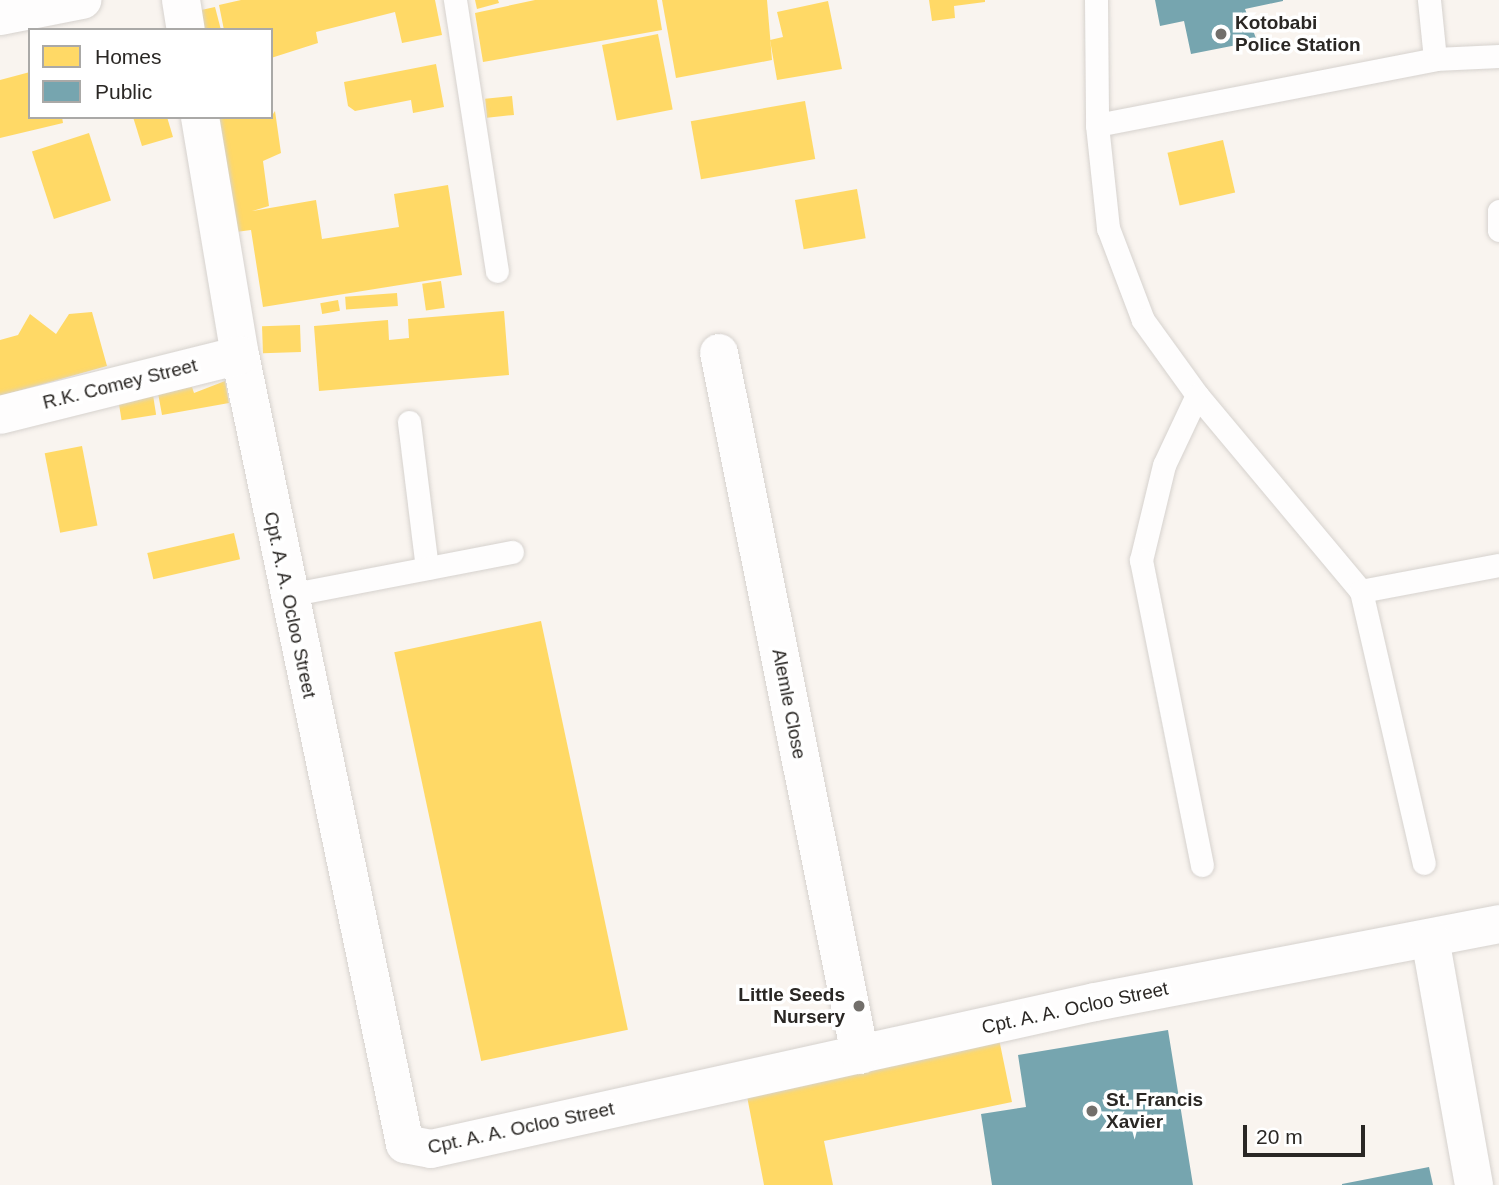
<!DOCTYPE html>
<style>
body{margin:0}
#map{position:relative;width:1499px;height:1185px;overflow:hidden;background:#f9f4ef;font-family:Arial,sans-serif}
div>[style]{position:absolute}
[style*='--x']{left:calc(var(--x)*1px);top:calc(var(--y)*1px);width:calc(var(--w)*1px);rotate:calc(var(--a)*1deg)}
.homes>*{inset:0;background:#ffd966;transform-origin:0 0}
.public>*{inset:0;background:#76a5af}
.roads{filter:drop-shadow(0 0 2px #d6d2ce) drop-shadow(0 0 2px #d6d2ce)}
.lane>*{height:23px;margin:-11.5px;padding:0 11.5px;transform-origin:11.5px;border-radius:11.5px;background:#fefdfd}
.street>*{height:38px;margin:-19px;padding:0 19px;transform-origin:19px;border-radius:19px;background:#fefdfd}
.dots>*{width:19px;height:19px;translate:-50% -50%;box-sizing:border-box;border:4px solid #fff;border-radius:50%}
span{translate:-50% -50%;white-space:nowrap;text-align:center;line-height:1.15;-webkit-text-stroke:7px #fff;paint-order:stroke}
.poi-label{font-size:19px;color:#2a2724;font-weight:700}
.left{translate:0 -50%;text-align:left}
.right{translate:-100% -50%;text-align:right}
.street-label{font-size:19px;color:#2a2724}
.legend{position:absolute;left:28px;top:28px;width:245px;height:91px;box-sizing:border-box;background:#fff;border:2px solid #aaa9a7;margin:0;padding:9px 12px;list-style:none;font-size:21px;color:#2a2724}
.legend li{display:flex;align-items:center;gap:14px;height:35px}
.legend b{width:35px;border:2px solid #aaa9a7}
.scale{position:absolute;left:1243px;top:1125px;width:122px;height:32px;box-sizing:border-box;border:4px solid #2a2724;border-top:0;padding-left:9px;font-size:21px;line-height:24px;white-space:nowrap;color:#2a2724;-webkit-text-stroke:5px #fff;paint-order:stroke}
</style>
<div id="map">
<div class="homes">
<div style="clip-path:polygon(241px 0,435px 0,442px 35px,402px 43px,395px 12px,316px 32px,318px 43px,271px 58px,271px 30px,224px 30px,219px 5px)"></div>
<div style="clip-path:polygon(475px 0,498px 0,499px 3px,477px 9px)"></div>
<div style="clip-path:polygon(535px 0,657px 0,662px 30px,483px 62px,475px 13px)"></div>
<div style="clip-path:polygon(662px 0,767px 0,772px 60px,676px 78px)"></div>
<div style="clip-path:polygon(929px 0,985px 0,985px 2px,954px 6px,955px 18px,932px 21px)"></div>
<div style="clip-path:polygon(828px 1px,842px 69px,777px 80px,770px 40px,783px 37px,777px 12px)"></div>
<div style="clip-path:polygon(215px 7px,221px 30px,196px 30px,192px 12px)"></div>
<div style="left:658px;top:34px;width:77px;height:57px;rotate:79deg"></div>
<div style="clip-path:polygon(436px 64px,444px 107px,413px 113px,411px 100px,355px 111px,348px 106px,344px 82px)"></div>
<div style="clip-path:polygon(30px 72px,30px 117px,62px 117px,63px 123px,0 138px,0 80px)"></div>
<div style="left:512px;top:96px;width:19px;height:27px;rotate:84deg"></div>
<div style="left:805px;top:101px;width:59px;height:116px;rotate:80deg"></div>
<div style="clip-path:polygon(275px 111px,281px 153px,263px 161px,269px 206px,252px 211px,316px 200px,322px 239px,399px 227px,394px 194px,448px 185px,462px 275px,263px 307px,251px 230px,228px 233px,212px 117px,271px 117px)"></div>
<div style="clip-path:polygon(133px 117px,167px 117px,173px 137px,142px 146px)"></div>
<div style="left:89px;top:133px;width:71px;height:60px;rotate:72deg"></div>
<div style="left:1223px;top:140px;width:54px;height:57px;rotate:77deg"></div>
<div style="left:857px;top:189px;width:50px;height:63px;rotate:80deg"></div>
<div style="left:441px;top:281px;width:27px;height:19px;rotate:82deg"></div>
<div style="left:397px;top:293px;width:13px;height:52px;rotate:86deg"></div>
<div style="left:338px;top:300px;width:11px;height:18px;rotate:80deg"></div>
<div style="clip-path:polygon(504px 311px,509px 375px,319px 391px,314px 326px,388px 320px,389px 340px,409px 338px,408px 319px)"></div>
<div style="clip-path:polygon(92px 312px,107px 366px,0 396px,0 340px,18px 335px,30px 314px,56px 334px,69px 314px)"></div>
<div style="left:300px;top:325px;width:27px;height:38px;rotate:88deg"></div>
<div style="clip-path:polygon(225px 381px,229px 403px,162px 415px,158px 393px,192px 387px,194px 393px)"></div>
<div style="left:153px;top:395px;width:20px;height:35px;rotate:81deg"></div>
<div style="left:82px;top:446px;width:81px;height:38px;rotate:79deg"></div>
<div style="left:234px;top:533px;width:27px;height:89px;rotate:77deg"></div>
<div style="left:541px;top:621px;width:418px;height:150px;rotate:78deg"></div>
<div style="clip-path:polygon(999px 1039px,1012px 1102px,824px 1141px,833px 1185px,764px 1185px,746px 1091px)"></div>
</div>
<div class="public">
<div style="clip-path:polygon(1155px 0,1283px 0,1283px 1px,1245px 9px,1257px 41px,1191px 54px,1184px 21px,1160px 26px)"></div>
<div style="clip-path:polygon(1168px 1030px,1193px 1185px,992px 1185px,981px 1114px,1026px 1107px,1018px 1055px)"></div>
<div style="clip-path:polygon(1429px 1167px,1433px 1185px,1342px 1185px,1342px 1184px)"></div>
</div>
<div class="roads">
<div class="lane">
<div style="--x:455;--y:0;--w:274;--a:81.2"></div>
<div style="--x:1096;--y:0;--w:125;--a:89.5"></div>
<div style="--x:1097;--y:125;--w:104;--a:83.9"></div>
<div style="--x:1108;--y:228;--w:98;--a:69.2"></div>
<div style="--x:1143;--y:320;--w:92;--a:54.2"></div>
<div style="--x:1197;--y:395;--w:256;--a:50.1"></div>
<div style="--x:1361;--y:591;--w:279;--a:77"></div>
<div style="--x:1429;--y:0;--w:59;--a:84.2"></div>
<div style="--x:1097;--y:125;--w:344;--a:-11"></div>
<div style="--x:1435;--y:59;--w:64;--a:-2.7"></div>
<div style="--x:1499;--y:211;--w:19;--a:90"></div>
<div style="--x:1197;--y:395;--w:77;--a:115.2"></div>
<div style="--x:1164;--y:465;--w:98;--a:103.6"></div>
<div style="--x:1141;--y:560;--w:311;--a:78.7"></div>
<div style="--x:409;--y:422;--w:147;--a:83"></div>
<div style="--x:1361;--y:591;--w:140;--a:-10.7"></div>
<div style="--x:288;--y:595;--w:228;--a:-10.9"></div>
</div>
<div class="street">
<div style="--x:181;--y:0;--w:30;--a:81"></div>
<div style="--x:0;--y:16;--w:84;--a:-11"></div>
<div style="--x:200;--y:117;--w:241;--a:80.5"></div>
<div style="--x:240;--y:355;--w:806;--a:78.19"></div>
<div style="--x:405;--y:1144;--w:26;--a:11"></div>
<div style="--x:431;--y:1149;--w:680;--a:-12.48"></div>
<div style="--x:1095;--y:1002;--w:411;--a:-10.9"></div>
<div style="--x:719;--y:353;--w:716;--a:78.64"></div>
<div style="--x:0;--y:415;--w:247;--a:-14"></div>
<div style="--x:1430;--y:938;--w:251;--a:79.9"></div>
</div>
</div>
<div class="dots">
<div style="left:1221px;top:34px;background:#726f6b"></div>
<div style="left:859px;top:1006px;background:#726f6b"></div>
<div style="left:1092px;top:1111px;background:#726f6b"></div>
</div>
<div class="poi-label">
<span class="left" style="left:1235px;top:34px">Kotobabi<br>Police Station</span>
<span class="right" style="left:845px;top:1006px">Little Seeds<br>Nursery</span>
<span class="left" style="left:1106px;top:1111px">St. Francis<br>Xavier</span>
</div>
<div class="street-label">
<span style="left:120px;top:384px;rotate:-14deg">R.K. Comey Street</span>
<span style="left:290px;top:605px;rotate:78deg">Cpt. A. A. Ocloo Street</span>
<span style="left:789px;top:704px;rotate:79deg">Alemle Close</span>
<span style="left:1075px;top:1008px;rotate:-12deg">Cpt. A. A. Ocloo Street</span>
<span style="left:521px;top:1128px;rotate:-12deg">Cpt. A. A. Ocloo Street</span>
</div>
<ul class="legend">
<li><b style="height:19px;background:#ffd966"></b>Homes</li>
<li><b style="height:19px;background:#76a5af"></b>Public</li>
</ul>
<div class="scale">20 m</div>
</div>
